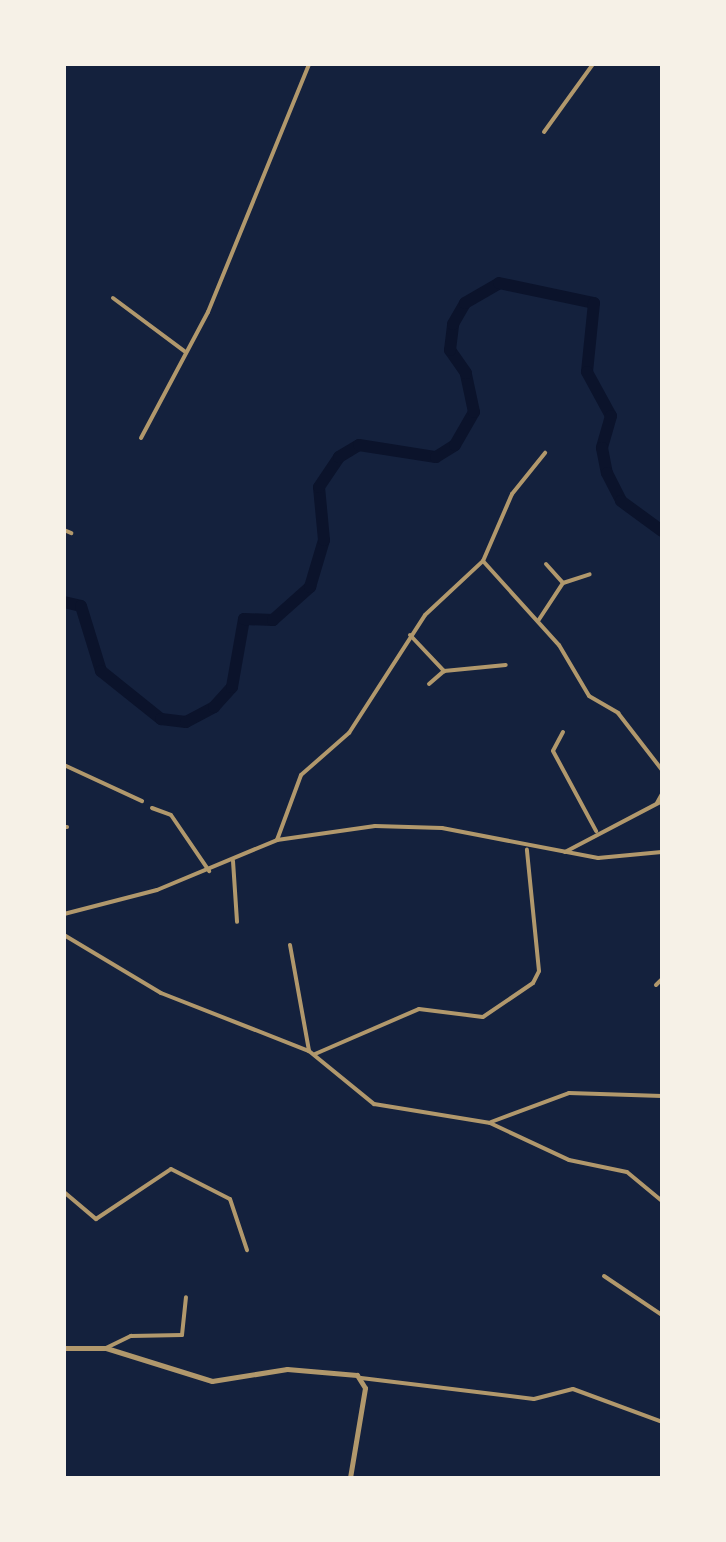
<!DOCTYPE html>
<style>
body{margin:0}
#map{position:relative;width:726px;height:1542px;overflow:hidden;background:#14213d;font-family:"Fira Sans",sans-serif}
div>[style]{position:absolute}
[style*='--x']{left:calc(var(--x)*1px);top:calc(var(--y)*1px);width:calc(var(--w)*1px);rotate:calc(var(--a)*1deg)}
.river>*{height:12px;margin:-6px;padding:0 6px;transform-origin:6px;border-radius:6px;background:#0b132b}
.minor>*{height:4px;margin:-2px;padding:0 2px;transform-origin:2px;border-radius:2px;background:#b1986c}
.tertiary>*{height:5px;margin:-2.5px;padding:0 2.5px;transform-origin:2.5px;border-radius:2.5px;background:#b1986c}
span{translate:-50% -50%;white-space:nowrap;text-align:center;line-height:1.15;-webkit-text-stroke:8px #f6f1e7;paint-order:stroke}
.frame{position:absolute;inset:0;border:66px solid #f6f1e7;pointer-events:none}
</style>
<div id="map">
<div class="river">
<div style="--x:64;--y:602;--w:17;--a:13"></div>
<div style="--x:81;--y:606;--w:68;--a:72.9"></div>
<div style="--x:101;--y:671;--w:77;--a:38.7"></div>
<div style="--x:161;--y:719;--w:25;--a:7"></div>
<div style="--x:186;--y:722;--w:32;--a:-28"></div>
<div style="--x:214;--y:707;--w:27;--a:-48"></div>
<div style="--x:232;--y:687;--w:69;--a:-80"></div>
<div style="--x:244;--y:619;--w:29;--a:2"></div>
<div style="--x:273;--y:620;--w:50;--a:-41.7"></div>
<div style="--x:310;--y:587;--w:49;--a:-73.4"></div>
<div style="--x:324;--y:540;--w:53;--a:-95.4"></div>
<div style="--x:319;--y:487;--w:36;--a:-56"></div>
<div style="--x:339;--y:457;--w:23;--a:-31"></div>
<div style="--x:359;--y:445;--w:78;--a:8.9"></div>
<div style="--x:436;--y:457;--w:22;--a:-32"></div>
<div style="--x:455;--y:445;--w:38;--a:-60"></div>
<div style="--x:474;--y:412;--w:40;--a:-102"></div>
<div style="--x:466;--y:373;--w:28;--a:-125"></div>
<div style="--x:450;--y:350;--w:26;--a:-83"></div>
<div style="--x:453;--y:324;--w:24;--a:-60"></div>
<div style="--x:465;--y:303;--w:39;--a:-30"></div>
<div style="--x:499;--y:283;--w:97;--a:11.9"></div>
<div style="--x:594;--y:303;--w:69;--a:95.8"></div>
<div style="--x:587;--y:372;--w:50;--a:61.4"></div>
<div style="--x:611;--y:416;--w:33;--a:106"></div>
<div style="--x:602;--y:448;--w:25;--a:79"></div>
<div style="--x:607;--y:473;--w:31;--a:63"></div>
<div style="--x:621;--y:501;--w:51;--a:36.2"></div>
</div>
<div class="minor">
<div style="--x:544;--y:132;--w:84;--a:-54.2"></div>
<div style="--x:113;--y:298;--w:89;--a:36.7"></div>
<div style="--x:141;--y:438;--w:143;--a:-62"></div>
<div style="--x:208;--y:312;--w:268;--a:-67.8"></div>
<div style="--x:64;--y:530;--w:8;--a:23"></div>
<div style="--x:483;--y:561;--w:113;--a:47.9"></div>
<div style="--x:559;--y:645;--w:59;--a:59.5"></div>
<div style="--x:589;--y:696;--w:34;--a:30"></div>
<div style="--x:618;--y:713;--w:72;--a:52.3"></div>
<div style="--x:546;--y:564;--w:25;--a:48"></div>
<div style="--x:538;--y:621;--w:45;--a:-56.7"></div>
<div style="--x:563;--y:583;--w:28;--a:-18"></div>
<div style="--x:410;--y:635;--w:50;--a:46.6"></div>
<div style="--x:444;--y:671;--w:62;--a:-5.5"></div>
<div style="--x:429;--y:684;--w:20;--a:-41"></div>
<div style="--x:563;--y:732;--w:21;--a:118"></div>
<div style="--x:553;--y:751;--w:91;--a:61.7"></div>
<div style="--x:64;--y:765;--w:86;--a:24.8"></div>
<div style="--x:657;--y:803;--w:10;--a:-61"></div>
<div style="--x:152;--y:808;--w:20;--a:20"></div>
<div style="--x:171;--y:815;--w:68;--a:55.8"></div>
<div style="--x:64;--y:827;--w:3;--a:0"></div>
<div style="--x:277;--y:840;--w:69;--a:-69.7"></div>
<div style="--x:301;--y:775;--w:64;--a:-41.2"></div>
<div style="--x:349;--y:733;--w:140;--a:-57.2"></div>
<div style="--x:425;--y:615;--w:79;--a:-43"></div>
<div style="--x:483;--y:561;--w:73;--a:-66.6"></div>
<div style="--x:512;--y:494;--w:53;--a:-51.2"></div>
<div style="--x:565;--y:852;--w:110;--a:-27.7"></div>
<div style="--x:233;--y:861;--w:61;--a:86.2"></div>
<div style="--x:64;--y:914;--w:96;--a:-14.5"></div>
<div style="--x:157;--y:890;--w:130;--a:-22.6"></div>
<div style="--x:277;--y:840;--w:99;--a:-8.1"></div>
<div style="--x:375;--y:826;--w:67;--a:1.7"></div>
<div style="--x:442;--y:828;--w:159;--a:10.9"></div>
<div style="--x:598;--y:858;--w:64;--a:-5.4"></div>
<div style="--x:64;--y:935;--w:113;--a:30.9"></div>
<div style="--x:161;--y:993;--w:159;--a:21.4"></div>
<div style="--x:309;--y:1051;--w:84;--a:39.2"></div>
<div style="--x:374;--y:1104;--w:118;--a:9.3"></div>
<div style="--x:490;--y:1123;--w:87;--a:25.1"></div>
<div style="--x:569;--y:1160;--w:59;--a:11.7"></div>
<div style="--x:627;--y:1172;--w:45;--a:39.6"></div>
<div style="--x:290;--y:945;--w:108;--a:79.8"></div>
<div style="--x:656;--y:985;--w:8;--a:-45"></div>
<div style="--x:315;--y:1054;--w:113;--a:-23.4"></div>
<div style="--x:419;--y:1009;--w:64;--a:7.1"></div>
<div style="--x:483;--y:1017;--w:60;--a:-34.2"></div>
<div style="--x:533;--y:983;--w:13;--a:-63"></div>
<div style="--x:539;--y:971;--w:122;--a:-95.7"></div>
<div style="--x:491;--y:1122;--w:83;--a:-20.4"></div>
<div style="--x:569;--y:1093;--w:93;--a:1.8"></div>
<div style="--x:64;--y:1192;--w:42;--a:40.2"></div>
<div style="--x:96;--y:1219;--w:90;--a:-33.7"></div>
<div style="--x:171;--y:1169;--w:66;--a:27"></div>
<div style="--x:230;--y:1199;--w:54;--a:71.6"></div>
<div style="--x:604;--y:1276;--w:70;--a:33.9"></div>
<div style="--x:106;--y:1348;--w:28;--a:-26"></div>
<div style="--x:131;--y:1336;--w:51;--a:-1.1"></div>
<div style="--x:182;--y:1335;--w:38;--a:-84"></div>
<div style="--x:361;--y:1378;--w:174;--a:6.9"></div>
<div style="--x:534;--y:1399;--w:40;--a:-14.4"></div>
<div style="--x:573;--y:1389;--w:95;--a:20.3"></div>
</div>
<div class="tertiary">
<div style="--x:64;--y:1348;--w:42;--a:0"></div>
<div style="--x:106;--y:1348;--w:111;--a:17.3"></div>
<div style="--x:212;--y:1381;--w:76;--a:-9.1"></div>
<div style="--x:287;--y:1369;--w:70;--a:4.9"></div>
<div style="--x:357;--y:1375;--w:15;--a:58"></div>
<div style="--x:365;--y:1388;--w:91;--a:99.5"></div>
</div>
<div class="frame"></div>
</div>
